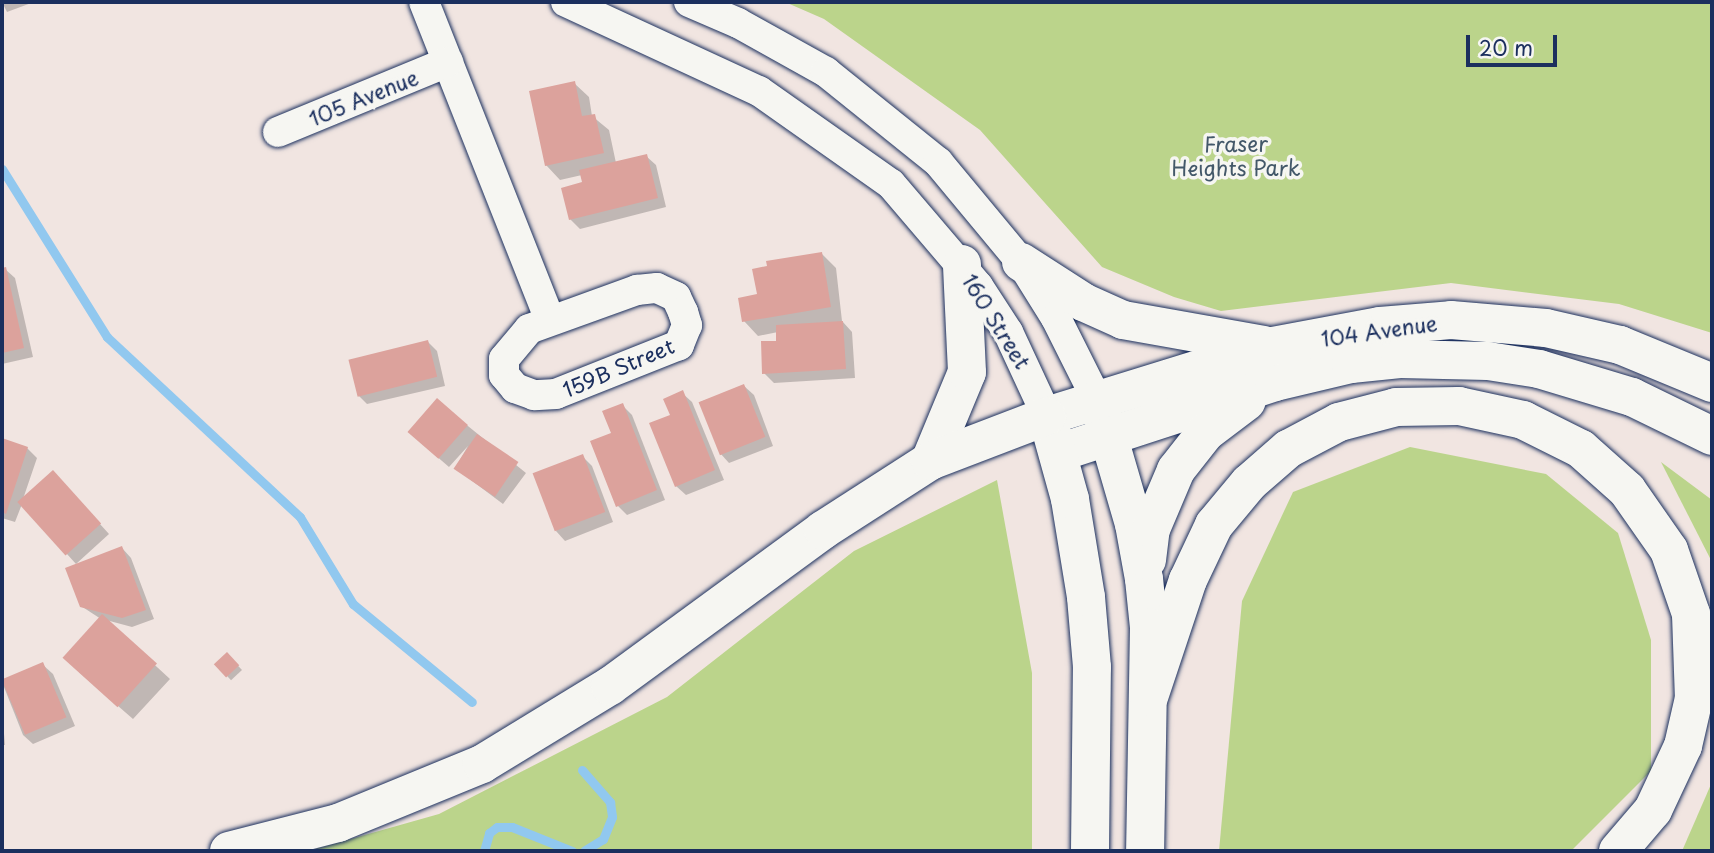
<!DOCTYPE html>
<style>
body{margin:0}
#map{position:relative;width:1714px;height:853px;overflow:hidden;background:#f1e5e1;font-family:"Playpen Sans",sans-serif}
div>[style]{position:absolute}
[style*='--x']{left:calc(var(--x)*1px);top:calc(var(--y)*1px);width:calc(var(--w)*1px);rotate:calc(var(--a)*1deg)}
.green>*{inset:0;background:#bbd48b}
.shadow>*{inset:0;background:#0003;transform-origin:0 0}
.stream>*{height:9px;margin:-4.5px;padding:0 4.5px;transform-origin:4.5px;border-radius:4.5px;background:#91c8ef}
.building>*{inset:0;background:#dca29c;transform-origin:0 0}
.roads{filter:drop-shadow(0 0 2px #1b2f5e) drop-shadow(0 0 2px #1b2f5e)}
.minor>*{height:30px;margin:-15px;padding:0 15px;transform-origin:15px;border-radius:15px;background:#f6f6f2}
.major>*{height:38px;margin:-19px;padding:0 19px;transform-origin:19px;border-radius:19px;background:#f6f6f2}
.highway>*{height:38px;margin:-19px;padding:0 19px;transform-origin:19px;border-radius:19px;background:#f6f6f2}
span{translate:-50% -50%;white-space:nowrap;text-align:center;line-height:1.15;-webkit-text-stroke:7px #f6f6f2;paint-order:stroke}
.street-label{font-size:21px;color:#1b2f5e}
.park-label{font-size:21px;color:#435869}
.frame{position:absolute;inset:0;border:4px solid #1b2f5e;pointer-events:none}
.scale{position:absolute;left:1466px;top:35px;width:91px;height:32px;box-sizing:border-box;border:4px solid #1b2f5e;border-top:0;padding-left:9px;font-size:21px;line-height:24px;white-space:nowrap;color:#1b2f5e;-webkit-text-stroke:5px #f6f6f2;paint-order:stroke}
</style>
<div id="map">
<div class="green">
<div style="clip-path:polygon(785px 2px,1712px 2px,1712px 333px,1619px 304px,1451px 283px,1221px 311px,1174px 297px,1102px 267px,980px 130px,824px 19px)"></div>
<div style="clip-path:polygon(1410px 447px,1546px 474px,1618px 533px,1651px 640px,1651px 771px,1571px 851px,1219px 851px,1242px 601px,1293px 492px)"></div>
<div style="clip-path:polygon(1661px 462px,1712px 500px,1712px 562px)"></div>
<div style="clip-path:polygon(997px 480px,1032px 673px,1032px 851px,308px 851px,439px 814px,667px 697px,854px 551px)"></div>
<div style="clip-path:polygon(1712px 782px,1712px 851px,1682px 851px)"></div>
</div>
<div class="shadow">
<div style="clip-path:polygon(2px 2px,34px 2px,7px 12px)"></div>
<div style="clip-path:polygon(574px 83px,589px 97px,592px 116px,609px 130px,616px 163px,646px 156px,656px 165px,666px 207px,580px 229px,570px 219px,584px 184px,582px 175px,560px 180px,546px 165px)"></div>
<div style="clip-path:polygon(821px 253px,836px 268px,842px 321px,852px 332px,855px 378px,774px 383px,764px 373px,778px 342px,778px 332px,758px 336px,744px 321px,759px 296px)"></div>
<div style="clip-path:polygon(5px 269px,15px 278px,33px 357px,2px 364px,2px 270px)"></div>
<div style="clip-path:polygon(428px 342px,437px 351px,445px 386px,367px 404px,357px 394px)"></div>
<div style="clip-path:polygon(744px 386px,754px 395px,773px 446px,729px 463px,720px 453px,700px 402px)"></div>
<div style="clip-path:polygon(682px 393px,692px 402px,724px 480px,686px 495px,676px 486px,672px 416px)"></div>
<div style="clip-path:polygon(437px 401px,526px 473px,503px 504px,455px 468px,468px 446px,449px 467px,420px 442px)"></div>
<div style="clip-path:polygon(622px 405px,632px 415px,665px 500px,627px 515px,618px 506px,614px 434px)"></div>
<div style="clip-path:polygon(2px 440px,27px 448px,37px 458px,23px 499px,62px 482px,109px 534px,76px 564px,22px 504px,15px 522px,2px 518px)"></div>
<div style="clip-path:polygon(582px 456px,592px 466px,613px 522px,565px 541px,556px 531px)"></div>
<div style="clip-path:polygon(122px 548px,131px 558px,154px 619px,132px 627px,106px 620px,170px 679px,133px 719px,79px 672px,101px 619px,81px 606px)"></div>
<div style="left:227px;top:654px;width:22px;height:15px;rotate:47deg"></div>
<div style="clip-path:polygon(43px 665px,53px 674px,75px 726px,33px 744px,23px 735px,2px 682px)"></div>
<div style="clip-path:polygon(2px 710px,5px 745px,2px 745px)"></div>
</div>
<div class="stream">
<div style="--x:2;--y:169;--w:198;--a:58"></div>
<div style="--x:107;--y:337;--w:264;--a:43"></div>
<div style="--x:300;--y:517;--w:102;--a:58.7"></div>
<div style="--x:353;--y:604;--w:154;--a:39.5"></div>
<div style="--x:582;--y:770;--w:43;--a:48.8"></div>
<div style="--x:610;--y:802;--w:15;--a:82"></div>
<div style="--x:612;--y:817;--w:24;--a:112"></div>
<div style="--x:603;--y:839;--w:22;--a:148"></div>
<div style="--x:484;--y:851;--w:19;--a:-74"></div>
<div style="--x:489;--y:833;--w:10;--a:-37"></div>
<div style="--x:497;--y:827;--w:15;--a:0"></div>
<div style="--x:512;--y:827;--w:65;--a:21.8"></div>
</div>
<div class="building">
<div style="clip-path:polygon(575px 81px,582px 116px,595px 114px,604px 153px,545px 166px,529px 91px)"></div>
<div style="clip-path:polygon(647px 154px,658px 198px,569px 220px,561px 188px,582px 182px,579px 170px)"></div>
<div style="clip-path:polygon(822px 252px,831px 307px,742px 322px,738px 298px,757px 294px,752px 269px,767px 266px,766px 261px)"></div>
<div style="clip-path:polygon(6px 267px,24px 348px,2px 353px,2px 268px)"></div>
<div style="clip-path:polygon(843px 321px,846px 369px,762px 374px,761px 341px,776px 341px,776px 325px)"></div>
<div style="left:428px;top:340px;width:38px;height:82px;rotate:76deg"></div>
<div style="left:744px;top:384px;width:57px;height:49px;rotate:68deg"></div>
<div style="clip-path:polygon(683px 390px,715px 470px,675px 487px,649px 423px,670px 415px,663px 399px)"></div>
<div style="left:437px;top:398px;width:41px;height:45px;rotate:41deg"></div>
<div style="clip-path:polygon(623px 403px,657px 490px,616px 507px,590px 441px,611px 433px,602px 411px)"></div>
<div style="left:477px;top:434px;width:50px;height:42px;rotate:34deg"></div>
<div style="clip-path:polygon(2px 438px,28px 447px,6px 514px,2px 512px)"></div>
<div style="left:583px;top:454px;width:62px;height:54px;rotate:69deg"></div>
<div style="left:53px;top:470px;width:72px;height:48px;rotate:48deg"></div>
<div style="clip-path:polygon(122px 546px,146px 610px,122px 618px,80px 607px,65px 568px)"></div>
<div style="left:102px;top:614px;width:74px;height:59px;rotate:42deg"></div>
<div style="left:227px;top:652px;width:18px;height:18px;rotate:47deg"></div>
<div style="left:43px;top:662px;width:60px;height:45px;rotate:67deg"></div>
</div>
<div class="roads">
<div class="minor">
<div style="--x:424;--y:2;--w:342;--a:68.4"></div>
<div style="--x:566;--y:2;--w:213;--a:24.8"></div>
<div style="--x:759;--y:91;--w:161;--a:35.2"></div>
<div style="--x:891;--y:184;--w:134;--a:49.5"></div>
<div style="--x:978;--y:286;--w:55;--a:56.9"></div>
<div style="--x:1008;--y:332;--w:93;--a:65.1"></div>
<div style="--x:689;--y:2;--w:53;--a:23.2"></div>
<div style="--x:738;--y:23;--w:101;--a:29.1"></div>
<div style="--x:826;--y:72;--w:144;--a:38.8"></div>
<div style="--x:938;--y:162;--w:130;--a:50.3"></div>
<div style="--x:1021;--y:262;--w:66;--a:58"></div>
<div style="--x:1056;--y:318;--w:94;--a:63.4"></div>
<div style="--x:278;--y:132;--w:184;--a:-22.4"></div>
<div style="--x:657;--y:288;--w:21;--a:25"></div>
<div style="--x:676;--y:297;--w:17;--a:65"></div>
<div style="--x:683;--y:312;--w:14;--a:73"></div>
<div style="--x:687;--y:325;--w:22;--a:112"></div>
<div style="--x:679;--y:345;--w:132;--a:158.3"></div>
<div style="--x:556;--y:394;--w:22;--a:177"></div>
<div style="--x:534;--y:395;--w:20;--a:-160"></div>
<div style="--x:515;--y:388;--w:17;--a:-130"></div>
<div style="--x:504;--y:375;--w:16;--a:-90"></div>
<div style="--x:504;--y:359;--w:39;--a:-50"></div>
<div style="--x:529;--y:329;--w:115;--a:-19.9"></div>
<div style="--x:637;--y:290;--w:20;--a:-6"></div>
</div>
<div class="major">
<div style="--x:1021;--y:262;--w:74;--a:32.8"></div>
<div style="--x:1083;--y:302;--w:44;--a:24.2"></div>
<div style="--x:1123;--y:320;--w:143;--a:10.1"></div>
<div style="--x:1102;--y:414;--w:115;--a:73.8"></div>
<div style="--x:1134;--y:524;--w:56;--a:79.7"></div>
<div style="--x:1144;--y:579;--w:48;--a:84.1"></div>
<div style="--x:1149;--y:627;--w:224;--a:91"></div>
<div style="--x:1058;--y:453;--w:228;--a:-18.1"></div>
<div style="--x:1275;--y:382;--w:78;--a:-13.3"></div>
<div style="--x:1351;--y:364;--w:49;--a:-5.8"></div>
<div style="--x:1400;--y:359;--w:88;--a:1.3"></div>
<div style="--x:1488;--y:361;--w:52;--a:8.9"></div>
<div style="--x:1539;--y:369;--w:97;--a:16.8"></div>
<div style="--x:1632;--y:397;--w:89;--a:26"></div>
<div style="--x:1147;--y:560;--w:31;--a:-83"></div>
<div style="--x:1151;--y:529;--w:64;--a:-67"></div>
<div style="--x:1176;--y:470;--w:48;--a:-51.7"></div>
<div style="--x:1206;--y:432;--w:51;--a:-37.1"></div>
<div style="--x:1090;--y:851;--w:184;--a:-89.4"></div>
<div style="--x:1092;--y:667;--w:70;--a:-94.9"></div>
<div style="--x:1086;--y:597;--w:99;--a:-99.3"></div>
<div style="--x:1070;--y:499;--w:86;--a:-105.5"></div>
<div style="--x:1047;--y:416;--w:237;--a:-17.2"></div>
<div style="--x:1273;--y:346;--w:109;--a:-10.6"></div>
<div style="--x:1380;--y:326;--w:71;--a:-4.8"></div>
<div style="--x:1451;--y:320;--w:95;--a:4.8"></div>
<div style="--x:1546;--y:328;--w:76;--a:12.9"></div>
<div style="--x:1620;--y:345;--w:100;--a:22.4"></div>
</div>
<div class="highway">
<div style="--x:930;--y:461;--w:96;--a:-67.4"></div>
<div style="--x:967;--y:372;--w:108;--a:-92.7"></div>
<div style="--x:1149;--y:697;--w:123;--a:-71.6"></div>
<div style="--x:1188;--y:580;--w:61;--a:-64.7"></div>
<div style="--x:1214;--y:525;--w:55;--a:-50.2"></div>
<div style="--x:1249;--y:483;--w:52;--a:-41.1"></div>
<div style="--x:1288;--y:449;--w:58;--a:-27.9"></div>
<div style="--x:1339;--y:422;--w:59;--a:-14.7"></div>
<div style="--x:1396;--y:407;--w:63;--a:-0.9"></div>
<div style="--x:1459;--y:406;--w:66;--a:12.3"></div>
<div style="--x:1523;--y:420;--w:65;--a:26.6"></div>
<div style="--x:1581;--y:449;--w:62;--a:41.7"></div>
<div style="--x:1627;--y:490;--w:73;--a:55"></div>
<div style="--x:1669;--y:550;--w:68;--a:71"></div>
<div style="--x:1691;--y:614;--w:84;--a:88"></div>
<div style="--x:1694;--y:698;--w:49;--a:102.9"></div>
<div style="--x:1683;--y:746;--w:71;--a:115.1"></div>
<div style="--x:1653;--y:810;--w:54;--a:130.5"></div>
<div style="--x:229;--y:851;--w:113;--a:-14.4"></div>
<div style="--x:338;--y:823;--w:156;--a:-22.3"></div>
<div style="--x:482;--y:764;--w:150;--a:-31.4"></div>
<div style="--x:610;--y:686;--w:264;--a:-36.2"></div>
<div style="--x:823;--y:530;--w:127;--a:-32.8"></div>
<div style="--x:930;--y:461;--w:125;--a:-21"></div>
</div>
</div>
<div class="street-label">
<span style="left:363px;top:97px;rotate:-22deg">105 Avenue</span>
<span style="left:997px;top:321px;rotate:58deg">160 Street</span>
<span style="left:1379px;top:330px;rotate:-8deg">104 Avenue</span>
<span style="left:618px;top:367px;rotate:-23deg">159B Street</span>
</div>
<div class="park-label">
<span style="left:1236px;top:155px">Fraser<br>Heights Park</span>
</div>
<div class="frame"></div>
<div class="scale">20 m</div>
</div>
